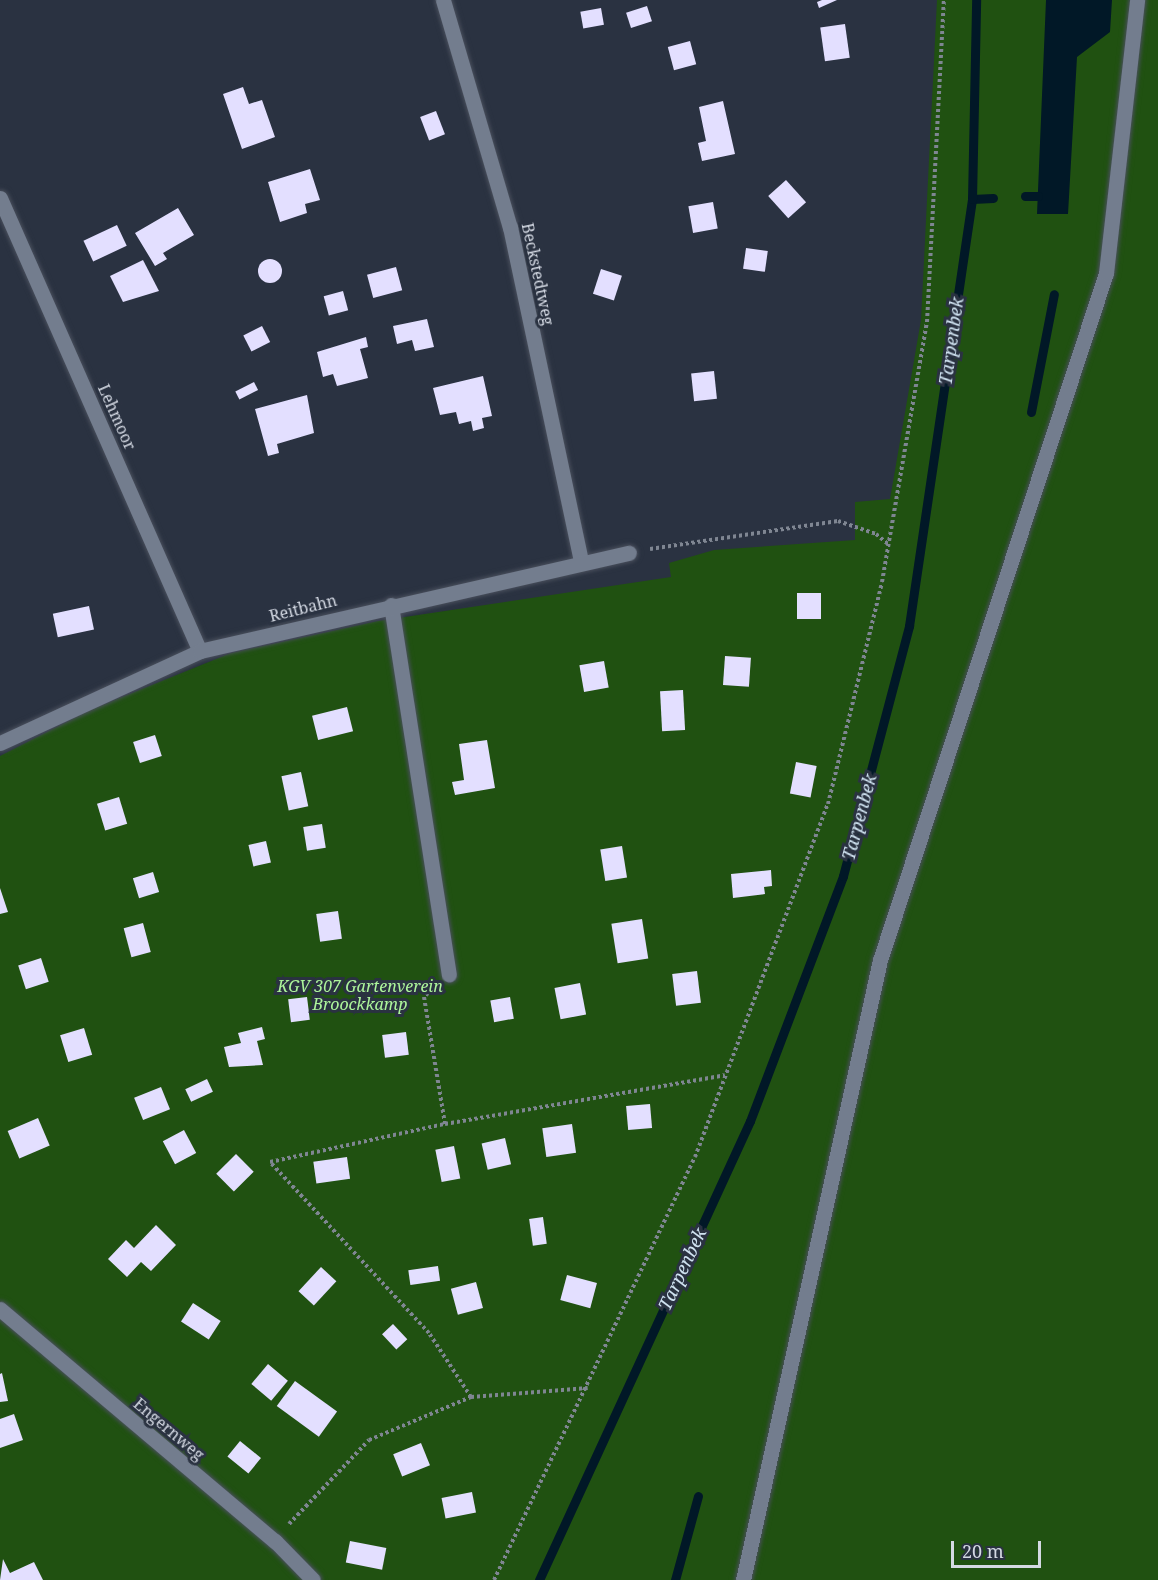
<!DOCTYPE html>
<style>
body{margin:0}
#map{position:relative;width:1158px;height:1580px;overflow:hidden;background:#2a3241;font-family:"Noto Serif",serif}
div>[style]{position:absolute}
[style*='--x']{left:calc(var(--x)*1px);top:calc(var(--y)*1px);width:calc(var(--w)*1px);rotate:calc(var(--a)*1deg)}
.green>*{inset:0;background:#205111}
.water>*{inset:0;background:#011827}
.stream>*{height:9px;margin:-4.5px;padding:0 4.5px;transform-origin:4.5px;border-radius:4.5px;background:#011827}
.building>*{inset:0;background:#e3dfff;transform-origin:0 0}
.round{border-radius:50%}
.path>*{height:4px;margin-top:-2px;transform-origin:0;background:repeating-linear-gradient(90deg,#7f8692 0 3px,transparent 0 6px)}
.roads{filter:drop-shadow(0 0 2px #494f5c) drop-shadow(0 0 2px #494f5c)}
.minor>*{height:15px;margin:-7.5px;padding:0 7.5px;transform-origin:7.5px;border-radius:7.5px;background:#737d8e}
span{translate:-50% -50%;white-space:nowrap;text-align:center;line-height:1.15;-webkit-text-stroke:6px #2a3241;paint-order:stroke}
.street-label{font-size:16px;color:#d4d9e3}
.park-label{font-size:16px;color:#adf59b;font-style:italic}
.water-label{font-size:18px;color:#d0e3f1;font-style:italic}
.scale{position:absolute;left:951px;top:1541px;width:90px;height:27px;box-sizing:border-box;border:3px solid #d4d9e3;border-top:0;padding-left:8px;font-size:18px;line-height:21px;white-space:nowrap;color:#d4d9e3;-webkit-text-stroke:4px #2a3241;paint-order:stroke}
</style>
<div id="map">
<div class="green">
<div style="clip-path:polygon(937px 0,1158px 0,1158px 1580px,0 1580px,0 756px,90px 710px,231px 653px,378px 621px,671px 577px,669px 563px,714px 550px,855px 540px,855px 502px,890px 499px,921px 320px)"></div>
</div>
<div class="water">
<div style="clip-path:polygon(1046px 0,1112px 0,1110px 32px,1077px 57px,1068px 214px,1037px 214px)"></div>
</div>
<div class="stream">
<div style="--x:1025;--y:196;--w:13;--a:0"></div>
<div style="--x:972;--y:199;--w:21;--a:-3"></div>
<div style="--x:1031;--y:412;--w:120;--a:-79"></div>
<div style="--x:539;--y:1580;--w:505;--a:-65.31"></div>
<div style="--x:750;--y:1121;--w:262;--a:-69.2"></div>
<div style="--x:843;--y:876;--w:259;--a:-75.2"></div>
<div style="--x:909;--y:626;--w:432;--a:-81.6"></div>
<div style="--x:972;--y:199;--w:199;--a:-88.8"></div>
<div style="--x:675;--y:1580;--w:87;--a:-74.7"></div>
</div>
<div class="building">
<div style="clip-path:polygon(837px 0,819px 8px,817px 2px,822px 0)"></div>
<div style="left:647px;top:6px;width:16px;height:22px;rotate:72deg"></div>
<div style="left:601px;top:8px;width:17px;height:21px;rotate:80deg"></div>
<div style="left:845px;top:24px;width:34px;height:25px;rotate:82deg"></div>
<div style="left:690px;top:41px;width:24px;height:23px;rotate:75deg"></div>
<div style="clip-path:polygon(243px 87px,249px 104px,262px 100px,275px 137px,242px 149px,223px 94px)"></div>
<div style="clip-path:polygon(723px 101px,735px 154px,702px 161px,698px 143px,706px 141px,699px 107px)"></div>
<div style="left:436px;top:111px;width:25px;height:17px;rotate:69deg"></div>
<div style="clip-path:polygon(310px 169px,320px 200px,305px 204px,307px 213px,280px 222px,268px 182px)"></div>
<div style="left:786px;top:180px;width:30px;height:24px;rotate:48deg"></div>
<div style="left:713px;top:202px;width:27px;height:25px;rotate:80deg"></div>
<div style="clip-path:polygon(178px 208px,194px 235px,163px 253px,167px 259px,155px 266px,135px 233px)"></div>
<div style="left:117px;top:225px;width:23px;height:37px;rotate:65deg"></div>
<div style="left:746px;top:248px;width:22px;height:21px;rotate:8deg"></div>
<div class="round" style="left:258px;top:259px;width:24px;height:24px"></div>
<div style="clip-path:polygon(143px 260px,159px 291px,123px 302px,110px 276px)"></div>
<div style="left:396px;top:267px;width:24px;height:30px;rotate:75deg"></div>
<div style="left:601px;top:269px;width:22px;height:26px;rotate:18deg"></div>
<div style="left:343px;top:291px;width:20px;height:20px;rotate:75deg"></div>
<div style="clip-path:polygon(427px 319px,434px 347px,415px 351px,412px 340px,397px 344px,393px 326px)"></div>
<div style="left:262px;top:326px;width:18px;height:21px;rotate:63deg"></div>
<div style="clip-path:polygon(366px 337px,368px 347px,360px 349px,368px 378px,337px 386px,333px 374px,323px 377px,317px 352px)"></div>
<div style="left:714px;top:371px;width:28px;height:23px;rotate:84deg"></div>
<div style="clip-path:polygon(483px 376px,492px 416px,482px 418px,484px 428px,473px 431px,471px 421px,459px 424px,456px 412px,440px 415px,433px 388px)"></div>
<div style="left:254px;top:382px;width:9px;height:21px;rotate:63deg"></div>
<div style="clip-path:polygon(307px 395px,314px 433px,277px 444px,279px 453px,268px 456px,255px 409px)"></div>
<div style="left:821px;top:593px;width:26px;height:24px;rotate:90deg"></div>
<div style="left:89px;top:606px;width:24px;height:37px;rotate:78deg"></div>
<div style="left:725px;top:656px;width:26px;height:29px;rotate:4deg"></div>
<div style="left:604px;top:661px;width:27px;height:25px;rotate:80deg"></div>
<div style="left:683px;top:690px;width:40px;height:23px;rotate:87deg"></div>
<div style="left:347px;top:707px;width:25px;height:36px;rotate:76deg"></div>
<div style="left:155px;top:735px;width:22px;height:23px;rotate:72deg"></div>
<div style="clip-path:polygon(487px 740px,495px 788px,455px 795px,452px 782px,464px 780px,459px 744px)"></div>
<div style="left:796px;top:762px;width:21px;height:32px;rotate:11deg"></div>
<div style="left:301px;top:772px;width:35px;height:20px;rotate:78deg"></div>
<div style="left:119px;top:797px;width:28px;height:23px;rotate:73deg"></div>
<div style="left:322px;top:824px;width:24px;height:19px;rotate:81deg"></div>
<div style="left:266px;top:841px;width:22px;height:18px;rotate:77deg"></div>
<div style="left:622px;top:846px;width:32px;height:22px;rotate:81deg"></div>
<div style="clip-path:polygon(771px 870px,772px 886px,764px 887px,765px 894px,733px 898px,731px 874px)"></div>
<div style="left:153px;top:872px;width:21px;height:21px;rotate:73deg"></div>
<div style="clip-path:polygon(0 888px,8px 912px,0 914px)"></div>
<div style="left:338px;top:911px;width:28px;height:22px;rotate:82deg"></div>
<div style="left:642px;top:919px;width:40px;height:31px;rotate:81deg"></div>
<div style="left:143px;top:923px;width:30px;height:20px;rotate:75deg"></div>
<div style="left:41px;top:958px;width:25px;height:24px;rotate:72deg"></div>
<div style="left:697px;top:971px;width:32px;height:25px;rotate:83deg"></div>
<div style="left:580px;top:983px;width:32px;height:26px;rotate:79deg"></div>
<div style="left:307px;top:997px;width:23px;height:19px;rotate:83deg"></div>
<div style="left:510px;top:997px;width:22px;height:20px;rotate:80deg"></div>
<div style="clip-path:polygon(262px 1027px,265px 1039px,257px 1041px,263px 1065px,229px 1067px,224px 1047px,241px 1043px,238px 1033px)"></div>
<div style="left:84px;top:1028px;width:28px;height:25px;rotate:73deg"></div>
<div style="left:406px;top:1032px;width:23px;height:24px;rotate:83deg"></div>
<div style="left:207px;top:1079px;width:14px;height:24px;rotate:65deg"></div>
<div style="left:161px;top:1087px;width:24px;height:29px;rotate:68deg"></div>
<div style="left:650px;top:1104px;width:24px;height:24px;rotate:85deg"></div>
<div style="left:38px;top:1118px;width:30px;height:33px;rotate:67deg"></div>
<div style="left:572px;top:1124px;width:29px;height:30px;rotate:82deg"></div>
<div style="left:184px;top:1130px;width:26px;height:24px;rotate:62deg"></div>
<div style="left:505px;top:1138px;width:27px;height:24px;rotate:77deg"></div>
<div style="left:454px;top:1146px;width:33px;height:19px;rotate:79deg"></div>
<div style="left:236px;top:1154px;width:25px;height:28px;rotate:45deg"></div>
<div style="left:347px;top:1157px;width:22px;height:34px;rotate:82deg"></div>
<div style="left:543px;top:1217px;width:27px;height:14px;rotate:82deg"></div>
<div style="clip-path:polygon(156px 1225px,176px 1245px,151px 1271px,141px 1262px,127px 1277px,108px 1259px,126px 1240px,134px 1248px)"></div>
<div style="left:438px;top:1266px;width:15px;height:30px;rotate:82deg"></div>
<div style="left:321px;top:1267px;width:21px;height:33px;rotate:43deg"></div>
<div style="left:567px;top:1275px;width:31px;height:26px;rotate:15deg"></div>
<div style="left:476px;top:1282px;width:27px;height:26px;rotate:75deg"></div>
<div style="left:193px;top:1303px;width:33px;height:22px;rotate:33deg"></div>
<div style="left:393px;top:1324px;width:21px;height:15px;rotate:47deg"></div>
<div style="left:268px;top:1364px;width:26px;height:26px;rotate:40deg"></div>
<div style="clip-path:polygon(2px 1373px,8px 1401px,0 1402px,0 1374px)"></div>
<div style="left:295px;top:1381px;width:52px;height:31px;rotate:36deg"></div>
<div style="clip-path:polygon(14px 1414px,23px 1440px,0 1448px,0 1419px)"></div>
<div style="left:240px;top:1441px;width:27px;height:20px;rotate:39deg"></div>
<div style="left:421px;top:1443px;width:24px;height:30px;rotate:68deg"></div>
<div style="left:472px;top:1492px;width:21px;height:31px;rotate:79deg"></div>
<div style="left:350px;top:1541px;width:37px;height:22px;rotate:11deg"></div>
<div style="clip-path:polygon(3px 1559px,10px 1573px,34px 1562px,43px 1580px,0 1580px)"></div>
</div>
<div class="path">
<div style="--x:650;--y:549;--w:190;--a:-8.5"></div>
<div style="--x:838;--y:521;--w:40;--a:18.9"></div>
<div style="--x:876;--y:534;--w:16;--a:40"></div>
<div style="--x:432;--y:989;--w:11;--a:135"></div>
<div style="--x:424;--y:997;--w:129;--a:80.6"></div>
<div style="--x:471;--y:1397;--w:77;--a:-123.3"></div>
<div style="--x:429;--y:1333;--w:233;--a:-132.9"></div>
<div style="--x:270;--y:1162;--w:179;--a:-12.3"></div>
<div style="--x:445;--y:1124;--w:284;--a:-9.9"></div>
<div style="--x:289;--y:1524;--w:116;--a:-46.4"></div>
<div style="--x:369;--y:1440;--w:111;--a:-22.9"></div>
<div style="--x:471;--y:1397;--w:117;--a:-4.4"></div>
<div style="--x:494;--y:1580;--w:468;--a:-64.6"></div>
<div style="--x:695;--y:1157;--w:377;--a:-69.4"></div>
<div style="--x:828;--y:804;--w:228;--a:-76.3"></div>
<div style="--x:882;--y:582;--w:264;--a:-80.2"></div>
<div style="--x:927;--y:322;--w:322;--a:-87"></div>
</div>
<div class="roads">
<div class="minor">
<div style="--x:443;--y:0;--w:237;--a:73.6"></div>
<div style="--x:510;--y:227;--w:341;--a:78"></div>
<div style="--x:0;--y:198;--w:495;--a:66.2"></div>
<div style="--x:391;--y:605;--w:374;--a:81.1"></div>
<div style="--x:0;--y:743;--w:220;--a:-24.7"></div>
<div style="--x:200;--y:651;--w:440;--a:-12.9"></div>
<div style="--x:0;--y:1309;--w:360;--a:40.2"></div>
<div style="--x:275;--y:1541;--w:54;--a:45.7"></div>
<div style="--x:743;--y:1580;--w:635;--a:-77.54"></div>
<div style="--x:880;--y:960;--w:723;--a:-71.79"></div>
<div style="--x:1106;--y:273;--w:275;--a:-83.5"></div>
</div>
</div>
<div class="street-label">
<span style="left:538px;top:274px;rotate:78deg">Beckstedtweg</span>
<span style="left:117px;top:417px;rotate:66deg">Lehmoor</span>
<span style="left:303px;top:608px;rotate:-14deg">Reitbahn</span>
<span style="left:169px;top:1429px;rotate:40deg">Engernweg</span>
</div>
<div class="park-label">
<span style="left:360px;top:995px">KGV 307 Gartenverein<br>Broockkamp</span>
</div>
<div class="water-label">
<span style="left:951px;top:341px;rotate:-82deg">Tarpenbek</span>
<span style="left:859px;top:817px;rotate:-75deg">Tarpenbek</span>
<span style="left:682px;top:1269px;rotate:-65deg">Tarpenbek</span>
</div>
<div class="scale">20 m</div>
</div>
